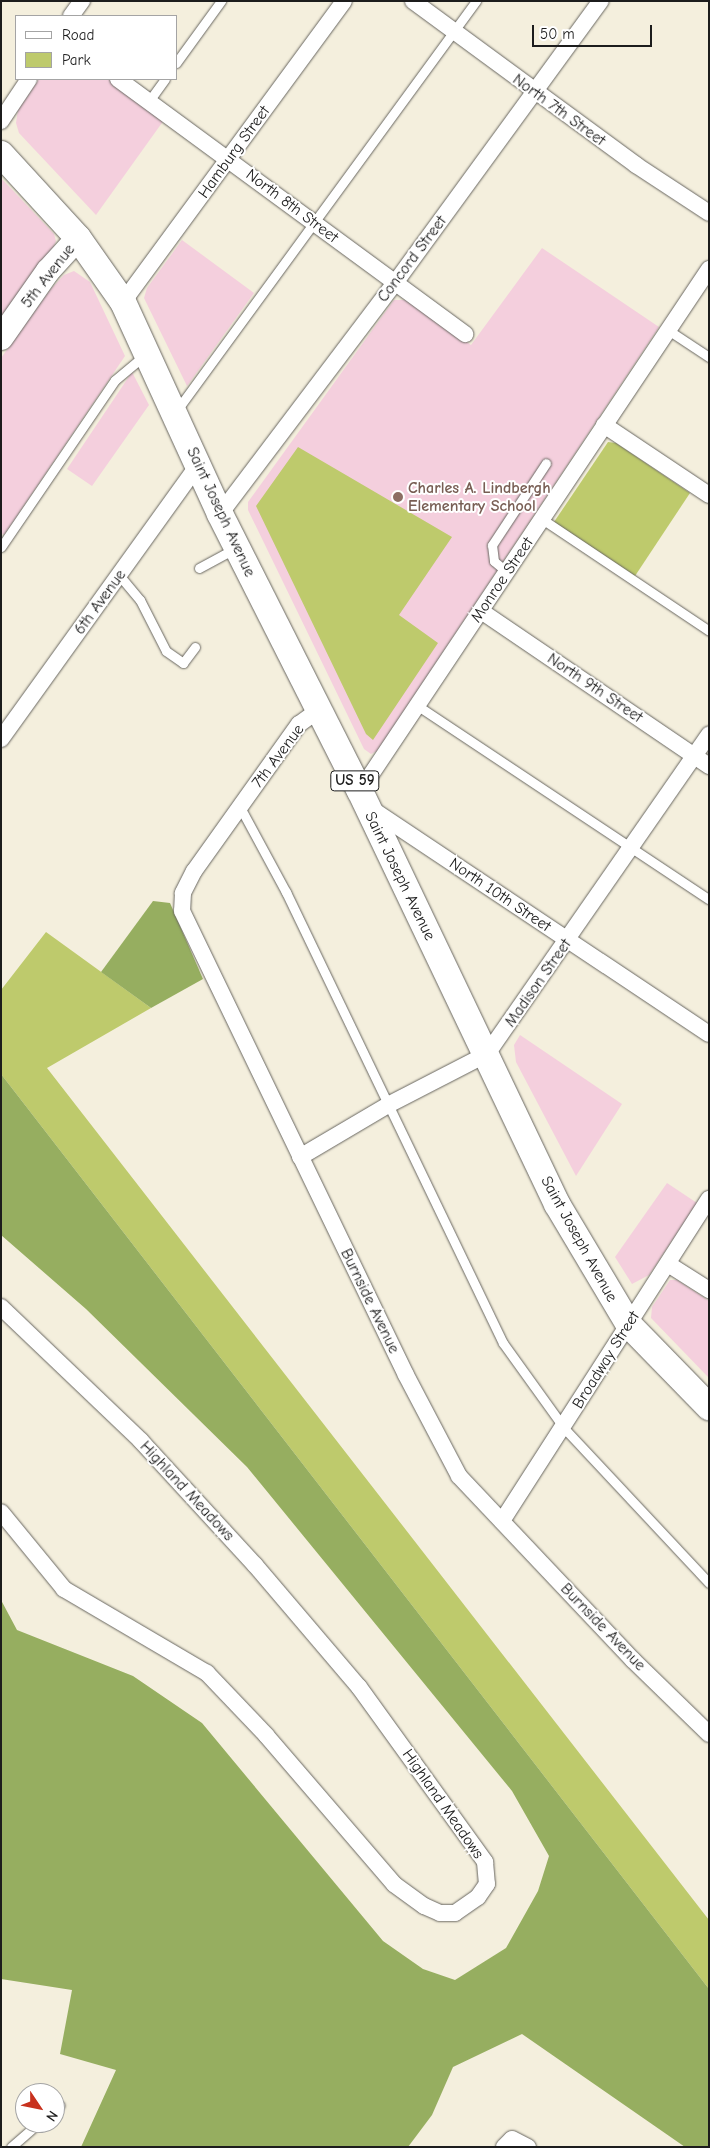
<!DOCTYPE html>
<style>
body{margin:0}
#map{position:relative;width:710px;height:2148px;overflow:hidden;background:#f4efdd;font-family:"Comic Neue",sans-serif}
div>[style]{position:absolute}
[style*='--x']{left:calc(var(--x)*1px);top:calc(var(--y)*1px);width:calc(var(--w)*1px);rotate:calc(var(--a)*1deg)}
.built>*{inset:0;background:#f4cfdd}
.green>*{inset:0;background:#beca6c}
.forest>*{inset:0;background:#96ae60}
.roads{filter:drop-shadow(0 0 1px #686660) drop-shadow(0 0 1px #686660)}
.lane>*{height:9px;margin:-4.5px;padding:0 4.5px;transform-origin:4.5px;border-radius:4.5px;background:#fff}
.street>*{height:16px;margin:-8px;padding:0 8px;transform-origin:8px;border-radius:8px;background:#fff}
.secondary>*{height:24px;margin:-12px;padding:0 12px;transform-origin:12px;border-radius:12px;background:#fff}
.primary>*{height:26px;margin:-13px;padding:0 13px;transform-origin:13px;border-radius:13px;background:#fff}
.dots>*{width:14px;height:14px;translate:-50% -50%;box-sizing:border-box;border:2px solid #fff;border-radius:50%}
span{translate:-50% -50%;white-space:nowrap;text-align:center;line-height:1.15;-webkit-text-stroke:4px #fff;paint-order:stroke}
.shield-label span{padding:1px 4px;background:#fff;border:1px solid;border-radius:4px;-webkit-text-stroke-width:0}
.shield-label{font-size:15px;color:#1c1c1c;font-weight:700}
.street-label{font-size:16px;color:#1c1c1c}
.education-label{font-size:16px;color:#785e54;font-weight:700}
.left{translate:0 -50%;text-align:left}
.frame{position:absolute;inset:0;border:2px solid #1c1c1c;pointer-events:none}
.legend{position:absolute;left:15px;top:15px;width:162px;height:65px;box-sizing:border-box;background:#fff;border:1px solid #a4a4a4;margin:0;padding:6px 9px;list-style:none;font-size:15px;color:#1c1c1c}
.legend li{display:flex;align-items:center;gap:10px;height:25px}
.legend b{width:25px;border:1px solid #a4a4a4}
.north{position:absolute;left:15px;top:2083px;width:50px;height:50px;box-sizing:border-box;background:#fff;border:1px solid #a4a4a4;border-radius:50%;rotate:124deg;font-size:14px;font-weight:700;line-height:20px;text-align:center;color:#1c1c1c}
.north::after{content:'';display:block;margin:auto;width:18px;height:22px;background:#c8321e;clip-path:polygon(50% 0,100% 100%,50% 72%,0 100%)}
.scale{position:absolute;left:532px;top:25px;width:120px;height:22px;box-sizing:border-box;border:2px solid #1c1c1c;border-top:0;padding-left:6px;font-size:15px;line-height:18px;white-space:nowrap;color:#1c1c1c;-webkit-text-stroke:4px #fff;paint-order:stroke}
</style>
<div id="map">
<div class="built">
<div style="clip-path:polygon(39px 79px,110px 79px,164px 120px,96px 215px,19px 133px,16px 123px,18px 110px)"></div>
<div style="clip-path:polygon(1px 178px,54px 234px,56px 241px,51px 253px,1px 322px)"></div>
<div style="clip-path:polygon(182px 240px,254px 293px,187px 386px,144px 298px,147px 288px)"></div>
<div style="clip-path:polygon(542px 248px,659px 327px,377px 751px,371px 754px,364px 749px,248px 510px,248px 502px,394px 300px,409px 300px,471px 345px)"></div>
<div style="clip-path:polygon(74px 271px,90px 282px,125px 356px,4px 535px,1px 533px,1px 358px,50px 290px,64px 275px)"></div>
<div style="clip-path:polygon(132px 372px,149px 405px,92px 486px,67px 469px)"></div>
<div style="clip-path:polygon(520px 1035px,622px 1104px,576px 1176px,516px 1062px,514px 1045px)"></div>
<div style="clip-path:polygon(667px 1183px,697px 1203px,649px 1275px,632px 1284px,615px 1257px)"></div>
<div style="clip-path:polygon(670px 1280px,677px 1280px,709px 1301px,709px 1378px,651px 1318px,652px 1307px)"></div>
</div>
<div class="green">
<div style="clip-path:polygon(608px 442px,616px 443px,690px 493px,635px 576px,554px 522px)"></div>
<div style="clip-path:polygon(298px 447px,452px 537px,399px 615px,438px 643px,373px 740px,366px 734px,256px 506px)"></div>
<div style="clip-path:polygon(46px 932px,151px 1008px,47px 1068px,709px 1920px,709px 1989px,1px 1074px,1px 990px)"></div>
</div>
<div class="forest">
<div style="clip-path:polygon(153px 901px,170px 903px,203px 979px,151px 1008px,101px 972px)"></div>
<div style="clip-path:polygon(1px 1074px,709px 1989px,709px 2147px,685px 2147px,522px 2034px,453px 2067px,432px 2115px,408px 2147px,81px 2147px,116px 2070px,60px 2054px,72px 1990px,1px 1979px,1px 1600px,17px 1630px,133px 1676px,202px 1723px,383px 1941px,423px 1969px,455px 1980px,506px 1948px,538px 1891px,549px 1856px,512px 1791px,247px 1467px,86px 1309px,1px 1235px)"></div>
</div>
<div class="roads">
<div class="lane">
<div style="--x:176;--y:63;--w:77;--a:-54"></div>
<div style="--x:149;--y:101;--w:27;--a:-54"></div>
<div style="--x:668;--y:330;--w:49;--a:33.4"></div>
<div style="--x:177;--y:410;--w:507;--a:-53.83"></div>
<div style="--x:542;--y:519;--w:201;--a:33.8"></div>
<div style="--x:1;--y:547;--w:202;--a:-55.7"></div>
<div style="--x:115;--y:380;--w:39;--a:-40"></div>
<div style="--x:199;--y:568;--w:42;--a:-28.4"></div>
<div style="--x:507;--y:572;--w:17;--a:-140"></div>
<div style="--x:494;--y:561;--w:16;--a:-97"></div>
<div style="--x:492;--y:545;--w:98;--a:-56.6"></div>
<div style="--x:119;--y:575;--w:33;--a:50"></div>
<div style="--x:140;--y:600;--w:57;--a:63"></div>
<div style="--x:166;--y:651;--w:21;--a:35"></div>
<div style="--x:183;--y:663;--w:20;--a:-53"></div>
<div style="--x:418;--y:706;--w:349;--a:33.6"></div>
<div style="--x:240;--y:807;--w:97;--a:61.6"></div>
<div style="--x:286;--y:892;--w:500;--a:64.31"></div>
<div style="--x:503;--y:1343;--w:105;--a:54.3"></div>
<div style="--x:564;--y:1428;--w:212;--a:46.9"></div>
<div style="--x:55;--y:2109;--w:6;--a:-39"></div>
<div style="--x:11;--y:2147;--w:37;--a:-41"></div>
</div>
<div class="street">
<div style="--x:413;--y:1;--w:277;--a:36.3"></div>
<div style="--x:636;--y:165;--w:87;--a:33.3"></div>
<div style="--x:71;--y:16;--w:19;--a:-54"></div>
<div style="--x:118;--y:79;--w:431;--a:36.3"></div>
<div style="--x:1;--y:121;--w:50;--a:-56.3"></div>
<div style="--x:123;--y:302;--w:373;--a:-53.7"></div>
<div style="--x:604;--y:425;--w:126;--a:33.7"></div>
<div style="--x:220;--y:514;--w:290;--a:-52.9"></div>
<div style="--x:395;--y:283;--w:349;--a:-53.9"></div>
<div style="--x:481;--y:611;--w:276;--a:34.2"></div>
<div style="--x:320;--y:709;--w:26;--a:144"></div>
<div style="--x:299;--y:724;--w:181;--a:125.5"></div>
<div style="--x:194;--y:871;--w:25;--a:117"></div>
<div style="--x:183;--y:893;--w:18;--a:93"></div>
<div style="--x:182;--y:911;--w:515;--a:64.23"></div>
<div style="--x:406;--y:1375;--w:114;--a:62.3"></div>
<div style="--x:459;--y:1476;--w:253;--a:46.6"></div>
<div style="--x:633;--y:1660;--w:106;--a:44.2"></div>
<div style="--x:1;--y:739;--w:337;--a:-54.3"></div>
<div style="--x:360;--y:791;--w:628;--a:-56.23"></div>
<div style="--x:370;--y:808;--w:407;--a:33.7"></div>
<div style="--x:300;--y:1157;--w:104;--a:-30.5"></div>
<div style="--x:390;--y:1104;--w:109;--a:-27.3"></div>
<div style="--x:487;--y:1054;--w:389;--a:-55.2"></div>
<div style="--x:668;--y:1264;--w:49;--a:32.4"></div>
<div style="--x:1;--y:1307;--w:194;--a:43.7"></div>
<div style="--x:141;--y:1441;--w:168;--a:47.4"></div>
<div style="--x:255;--y:1565;--w:160;--a:49.6"></div>
<div style="--x:359;--y:1687;--w:216;--a:54.2"></div>
<div style="--x:485;--y:1862;--w:22;--a:85"></div>
<div style="--x:487;--y:1884;--w:16;--a:125"></div>
<div style="--x:478;--y:1897;--w:28;--a:145"></div>
<div style="--x:455;--y:1913;--w:15;--a:180"></div>
<div style="--x:440;--y:1913;--w:17;--a:-156"></div>
<div style="--x:424;--y:1906;--w:37;--a:-144"></div>
<div style="--x:394;--y:1884;--w:196;--a:-130.7"></div>
<div style="--x:266;--y:1735;--w:86;--a:-133.6"></div>
<div style="--x:207;--y:1673;--w:166;--a:-149.6"></div>
<div style="--x:64;--y:1589;--w:99;--a:-129.3"></div>
<div style="--x:502;--y:1521;--w:383;--a:-57.3"></div>
<div style="--x:504;--y:2147;--w:11;--a:-45"></div>
<div style="--x:512;--y:2139;--w:18;--a:27"></div>
</div>
<div class="secondary">
<div style="--x:1;--y:338;--w:82;--a:-55"></div>
<div style="--x:48;--y:271;--w:45;--a:-47.7"></div>
</div>
<div class="primary">
<div style="--x:1;--y:154;--w:114;--a:47.5"></div>
<div style="--x:78;--y:238;--w:78;--a:54.9"></div>
<div style="--x:123;--y:302;--w:233;--a:65.4"></div>
<div style="--x:220;--y:514;--w:310;--a:63.2"></div>
<div style="--x:360;--y:791;--w:458;--a:64.5"></div>
<div style="--x:557;--y:1204;--w:141;--a:59.2"></div>
<div style="--x:629;--y:1325;--w:115;--a:45.7"></div>
</div>
</div>
<div class="dots">
<div style="left:398px;top:497px;background:#8d6e63"></div>
</div>
<div class="shield-label">
<span style="left:355px;top:781px">US 59</span>
</div>
<div class="street-label">
<span style="left:559px;top:110px;rotate:36deg">North 7th Street</span>
<span style="left:234px;top:152px;rotate:-54deg">Hamburg Street</span>
<span style="left:292px;top:206px;rotate:37deg">North 8th Street</span>
<span style="left:412px;top:259px;rotate:-53deg">Concord Street</span>
<span style="left:48px;top:276px;rotate:-52deg">5th Avenue</span>
<span style="left:221px;top:512px;rotate:65deg">Saint Joseph Avenue</span>
<span style="left:502px;top:580px;rotate:-56deg">Monroe Street</span>
<span style="left:100px;top:602px;rotate:-54deg">6th Avenue</span>
<span style="left:595px;top:688px;rotate:34deg">North 9th Street</span>
<span style="left:278px;top:756px;rotate:-53deg">7th Avenue</span>
<span style="left:400px;top:876px;rotate:64deg">Saint Joseph Avenue</span>
<span style="left:500px;top:895px;rotate:34deg">North 10th Street</span>
<span style="left:538px;top:983px;rotate:-55deg">Madison Street</span>
<span style="left:579px;top:1239px;rotate:61deg">Saint Joseph Avenue</span>
<span style="left:370px;top:1301px;rotate:64deg">Burnside Avenue</span>
<span style="left:606px;top:1360px;rotate:-58deg">Broadway Street</span>
<span style="left:187px;top:1491px;rotate:47deg">Highland Meadows</span>
<span style="left:603px;top:1627px;rotate:46deg">Burnside Avenue</span>
<span style="left:443px;top:1804px;rotate:55deg">Highland Meadows</span>
</div>
<div class="education-label">
<span class="left" style="left:408px;top:497px">Charles A. Lindbergh<br>Elementary School</span>
</div>
<div class="frame"></div>
<ul class="legend">
<li><b style="height:6px;background:#fff"></b>Road</li>
<li><b style="height:14px;background:#beca6c"></b>Park</li>
</ul>
<div class="north">N</div>
<div class="scale">50 m</div>
</div>
